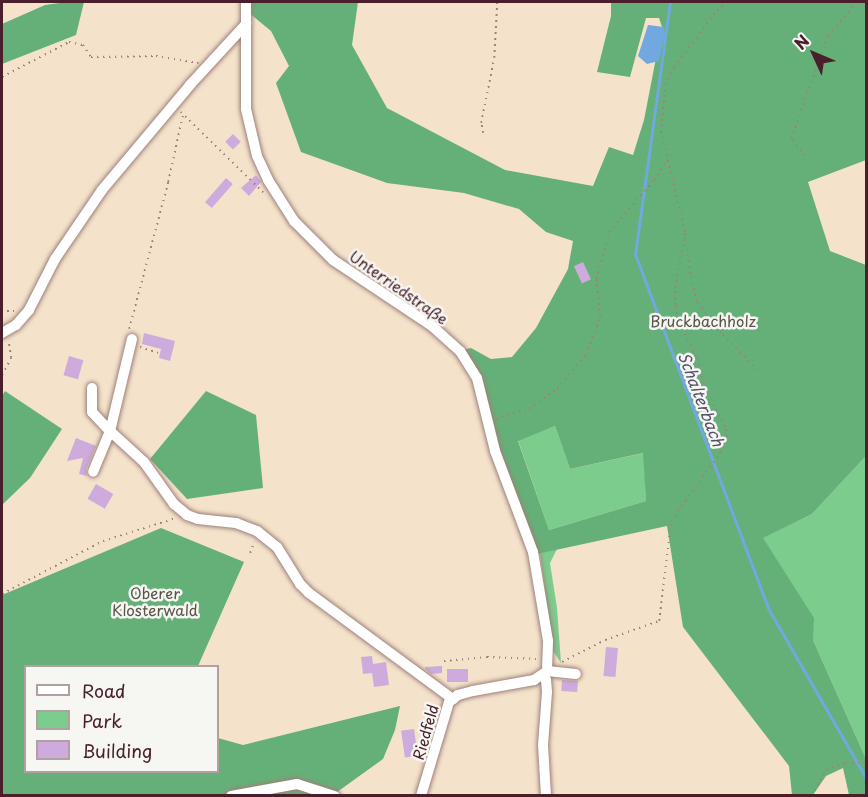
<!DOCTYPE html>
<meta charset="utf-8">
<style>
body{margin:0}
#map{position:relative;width:868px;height:797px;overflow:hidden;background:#f4e2cb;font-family:"Playpen Sans",sans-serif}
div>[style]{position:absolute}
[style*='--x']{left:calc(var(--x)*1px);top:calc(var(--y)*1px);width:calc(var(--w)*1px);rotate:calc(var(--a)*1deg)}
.green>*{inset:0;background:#7ccc8d}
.forest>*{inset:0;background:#65b078}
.water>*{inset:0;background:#72a8e0}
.stream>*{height:3px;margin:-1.5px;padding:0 1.5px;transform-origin:1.5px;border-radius:1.5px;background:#72a8e0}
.building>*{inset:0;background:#cdabdd;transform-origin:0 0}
.path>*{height:1.5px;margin-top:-0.75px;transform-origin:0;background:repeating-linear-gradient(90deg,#9f807b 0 1.5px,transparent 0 6px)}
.roads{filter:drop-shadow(0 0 2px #9f807b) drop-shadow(0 0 2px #9f807b)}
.minor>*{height:10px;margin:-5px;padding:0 5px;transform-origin:5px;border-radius:5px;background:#fff}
span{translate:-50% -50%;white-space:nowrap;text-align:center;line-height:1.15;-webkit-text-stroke:5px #f6f6f2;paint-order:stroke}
.street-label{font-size:15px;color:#4a1f2b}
.park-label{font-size:15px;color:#595348}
.water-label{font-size:16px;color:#584f6a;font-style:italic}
.frame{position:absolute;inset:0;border:3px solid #4a1f2b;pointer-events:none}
.legend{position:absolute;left:24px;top:665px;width:195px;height:108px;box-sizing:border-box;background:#f6f6f2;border:2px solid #b1a0a2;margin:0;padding:8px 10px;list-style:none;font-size:18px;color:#4a1f2b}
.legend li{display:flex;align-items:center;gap:12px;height:30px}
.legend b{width:30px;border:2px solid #b1a0a2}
.north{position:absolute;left:784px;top:24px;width:60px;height:60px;-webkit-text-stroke:4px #f6f6f2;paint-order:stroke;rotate:314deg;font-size:16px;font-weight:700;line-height:24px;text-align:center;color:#4a1f2b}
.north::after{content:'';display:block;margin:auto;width:21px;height:27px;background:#4a1f2b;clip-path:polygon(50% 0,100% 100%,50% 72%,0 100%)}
</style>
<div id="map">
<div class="green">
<div style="clip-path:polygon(555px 426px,570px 469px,644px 453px,646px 501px,549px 530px,518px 440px)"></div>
<div style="clip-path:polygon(866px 456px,866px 759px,813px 640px,762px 538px,812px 514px)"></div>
<div style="clip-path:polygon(557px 549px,550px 563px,557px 608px,561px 663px,553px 651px,540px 553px)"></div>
</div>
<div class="forest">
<div style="clip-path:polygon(67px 2px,84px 2px,76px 35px,2px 64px,2px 24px,45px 5px)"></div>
<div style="clip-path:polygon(evenodd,249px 2px,358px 2px,352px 45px,387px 108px,505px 170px,593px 186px,609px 147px,633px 155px,644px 120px,662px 27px,659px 18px,646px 18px,630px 77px,597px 72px,611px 16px,611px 2px,866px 2px,866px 160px,808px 182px,830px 251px,866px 265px,866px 456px,812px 514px,763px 538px,814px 618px,813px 640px,866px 759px,866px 795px,849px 795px,843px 768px,826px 776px,813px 795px,792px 795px,789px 766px,683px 627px,667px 526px,537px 554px,462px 350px,471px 348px,491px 359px,512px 357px,536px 328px,568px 269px,573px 241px,546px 232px,519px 209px,464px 193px,387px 183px,301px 152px,276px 83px,289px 66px,271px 31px,249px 13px,249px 2px,555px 426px,570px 469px,643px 453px,646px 501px,549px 530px,518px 441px,555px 426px)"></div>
<div style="clip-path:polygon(5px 391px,62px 429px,30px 478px,2px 505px,2px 396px)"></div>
<div style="clip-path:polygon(206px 391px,256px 415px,263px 488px,187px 499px,150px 459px)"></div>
<div style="clip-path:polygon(161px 528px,244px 562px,198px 666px,26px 666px,26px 772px,218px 772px,218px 738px,243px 745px,400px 706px,395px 730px,383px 759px,333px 795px,275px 795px,273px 788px,234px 796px,2px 796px,2px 595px)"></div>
</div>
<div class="water">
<div style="clip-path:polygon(648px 25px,664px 27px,665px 33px,659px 61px,647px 64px,638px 56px)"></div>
</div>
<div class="stream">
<div style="--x:670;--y:2;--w:254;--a:97.9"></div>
<div style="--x:635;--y:254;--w:380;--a:69.4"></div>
<div style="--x:769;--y:610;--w:194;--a:60"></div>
</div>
<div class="building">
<div style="left:233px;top:134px;width:11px;height:11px;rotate:45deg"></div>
<div style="clip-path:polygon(256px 175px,261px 182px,249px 196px,241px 188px)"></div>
<div style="left:226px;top:178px;width:9px;height:32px;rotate:41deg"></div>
<div style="left:583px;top:262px;width:19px;height:10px;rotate:65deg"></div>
<div style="clip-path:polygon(144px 333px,175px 341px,170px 361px,159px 358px,161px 349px,142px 344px)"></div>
<div style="left:69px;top:356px;width:15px;height:20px;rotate:16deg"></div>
<div style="clip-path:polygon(76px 438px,96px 446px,86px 469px,87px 476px,79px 474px,83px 458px,67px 461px)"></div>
<div style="left:96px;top:484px;width:20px;height:17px;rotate:30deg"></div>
<div style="left:606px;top:647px;width:12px;height:29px;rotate:5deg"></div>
<div style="clip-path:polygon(372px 656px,373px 664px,386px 662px,389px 685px,374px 687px,372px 673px,363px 674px,361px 657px)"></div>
<div style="clip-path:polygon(442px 666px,442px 673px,431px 674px,425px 669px,425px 667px)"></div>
<div style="left:447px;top:669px;width:21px;height:13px"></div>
<div style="left:562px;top:680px;width:16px;height:11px;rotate:4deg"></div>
<div style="left:414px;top:729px;width:27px;height:13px;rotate:82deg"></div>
</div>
<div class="path">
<div style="--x:2;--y:77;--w:76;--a:-27.6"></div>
<div style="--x:69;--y:42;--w:14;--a:12"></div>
<div style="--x:83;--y:45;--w:14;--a:56"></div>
<div style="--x:91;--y:57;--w:65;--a:-0.9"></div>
<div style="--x:156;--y:56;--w:43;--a:9.5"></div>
<div style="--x:181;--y:112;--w:115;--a:44.3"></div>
<div style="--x:483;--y:133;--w:10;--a:-101"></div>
<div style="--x:481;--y:123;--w:66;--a:-78.7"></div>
<div style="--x:494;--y:58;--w:56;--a:-86.9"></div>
<div style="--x:805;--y:156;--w:22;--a:-129"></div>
<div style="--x:791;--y:139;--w:110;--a:-70.4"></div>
<div style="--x:828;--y:35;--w:44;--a:-48.7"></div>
<div style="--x:685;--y:232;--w:102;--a:-103.6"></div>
<div style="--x:661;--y:133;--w:48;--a:-85.2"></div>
<div style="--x:665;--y:85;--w:20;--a:-63"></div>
<div style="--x:674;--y:67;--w:65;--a:-53.1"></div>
<div style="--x:713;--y:15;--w:18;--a:-45"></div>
<div style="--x:685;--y:237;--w:40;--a:81.5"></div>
<div style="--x:691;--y:277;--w:27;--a:75"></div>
<div style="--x:698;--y:303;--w:41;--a:52"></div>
<div style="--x:723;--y:335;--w:49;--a:45"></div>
<div style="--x:7;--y:311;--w:8;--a:0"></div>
<div style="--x:129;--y:329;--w:152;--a:-75.1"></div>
<div style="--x:168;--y:182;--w:70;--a:-77.6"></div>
<div style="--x:140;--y:347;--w:19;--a:18"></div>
<div style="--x:2;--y:375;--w:19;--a:-62"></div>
<div style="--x:11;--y:358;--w:18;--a:-99"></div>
<div style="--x:496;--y:419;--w:34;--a:-17"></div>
<div style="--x:529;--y:409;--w:34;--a:-36"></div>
<div style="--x:557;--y:389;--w:45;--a:-49.5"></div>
<div style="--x:586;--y:355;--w:40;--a:-69.8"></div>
<div style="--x:600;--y:317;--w:38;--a:-96"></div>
<div style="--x:596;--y:279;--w:49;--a:-74.5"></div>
<div style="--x:609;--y:232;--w:69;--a:-49.1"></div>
<div style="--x:654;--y:180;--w:24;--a:-57"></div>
<div style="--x:250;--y:553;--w:12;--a:-70"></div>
<div style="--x:2;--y:594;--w:114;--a:-27.7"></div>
<div style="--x:103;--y:541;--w:77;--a:-17.5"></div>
<div style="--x:444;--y:661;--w:43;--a:-5.3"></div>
<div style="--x:487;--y:657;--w:49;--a:2.3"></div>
<div style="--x:562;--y:662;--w:48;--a:-27.1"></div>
<div style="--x:605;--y:640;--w:57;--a:-19.4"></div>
<div style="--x:659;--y:621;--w:101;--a:-83.2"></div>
<div style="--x:671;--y:521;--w:84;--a:-54.2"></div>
<div style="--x:720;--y:453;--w:17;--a:-66"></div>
<div style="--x:727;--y:437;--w:10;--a:-101"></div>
<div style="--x:725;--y:427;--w:37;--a:-119"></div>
<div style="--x:707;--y:395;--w:40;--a:-106"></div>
<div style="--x:696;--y:357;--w:41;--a:-115.9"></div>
<div style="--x:678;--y:320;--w:15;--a:-101"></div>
<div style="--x:675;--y:305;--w:17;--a:-90"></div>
<div style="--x:675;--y:288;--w:56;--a:-79.7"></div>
<div style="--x:812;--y:796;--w:30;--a:-63"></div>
<div style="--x:826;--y:769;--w:21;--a:-17"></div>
<div style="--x:846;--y:763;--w:20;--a:0"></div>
</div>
<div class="roads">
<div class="minor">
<div style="--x:246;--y:2;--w:107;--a:90"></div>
<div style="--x:246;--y:109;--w:48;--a:76.8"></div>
<div style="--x:257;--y:156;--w:26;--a:65"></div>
<div style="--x:268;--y:180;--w:49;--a:57.6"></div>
<div style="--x:294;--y:221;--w:55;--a:45"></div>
<div style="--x:333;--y:260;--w:119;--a:33.7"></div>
<div style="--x:432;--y:326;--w:38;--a:42"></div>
<div style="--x:460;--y:351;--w:32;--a:58"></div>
<div style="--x:477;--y:378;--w:75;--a:76.1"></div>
<div style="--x:495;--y:451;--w:108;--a:69.4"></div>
<div style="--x:533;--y:552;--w:90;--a:80.4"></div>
<div style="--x:548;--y:641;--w:30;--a:92"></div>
<div style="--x:547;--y:671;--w:16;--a:145"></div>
<div style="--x:534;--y:680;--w:62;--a:169.8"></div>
<div style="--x:473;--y:691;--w:16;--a:165"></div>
<div style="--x:458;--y:695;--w:11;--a:142"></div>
<div style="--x:449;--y:702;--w:98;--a:106.6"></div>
<div style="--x:2;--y:333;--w:16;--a:-30"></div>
<div style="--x:16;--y:325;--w:20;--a:-49"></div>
<div style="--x:29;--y:310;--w:57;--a:-63"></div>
<div style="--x:55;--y:259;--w:83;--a:-55.7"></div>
<div style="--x:102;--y:190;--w:137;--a:-50"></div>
<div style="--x:190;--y:85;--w:83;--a:-47.4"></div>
<div style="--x:132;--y:339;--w:95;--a:103.4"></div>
<div style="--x:110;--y:431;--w:46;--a:42.4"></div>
<div style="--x:144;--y:462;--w:52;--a:54.5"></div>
<div style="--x:174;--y:504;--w:17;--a:40"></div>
<div style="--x:187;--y:515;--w:12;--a:20"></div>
<div style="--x:198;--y:519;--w:38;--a:6"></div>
<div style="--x:236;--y:523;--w:22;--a:21"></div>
<div style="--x:257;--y:531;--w:26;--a:39"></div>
<div style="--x:277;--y:547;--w:44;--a:58.1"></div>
<div style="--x:300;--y:584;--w:13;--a:45"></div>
<div style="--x:309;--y:593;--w:179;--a:36.4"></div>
<div style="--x:92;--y:388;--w:24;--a:90"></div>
<div style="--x:92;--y:412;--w:26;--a:47"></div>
<div style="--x:110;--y:431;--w:44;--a:112.5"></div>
<div style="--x:547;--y:671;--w:29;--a:6"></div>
<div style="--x:543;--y:676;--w:5;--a:53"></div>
<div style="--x:546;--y:680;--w:12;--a:85"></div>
<div style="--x:547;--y:692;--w:53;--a:94.3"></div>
<div style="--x:543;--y:745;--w:51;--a:86.6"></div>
<div style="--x:231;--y:796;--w:67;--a:-10.3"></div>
<div style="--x:297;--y:784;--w:40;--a:18"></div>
</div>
</div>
<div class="street-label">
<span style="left:399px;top:287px;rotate:35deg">Unterriedstraße</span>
<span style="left:425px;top:732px;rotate:-74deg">Riedfeld</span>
</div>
<div class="park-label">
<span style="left:703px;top:321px">Bruckbachholz</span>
<span style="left:155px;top:601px">Oberer<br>Klosterwald</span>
</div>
<div class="water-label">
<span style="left:702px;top:399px;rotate:69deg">Schalterbach</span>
</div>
<div class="frame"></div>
<ul class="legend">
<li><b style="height:8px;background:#fff"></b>Road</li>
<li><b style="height:16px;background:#7ccc8d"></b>Park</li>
<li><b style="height:16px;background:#cdabdd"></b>Building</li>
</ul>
<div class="north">N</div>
</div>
